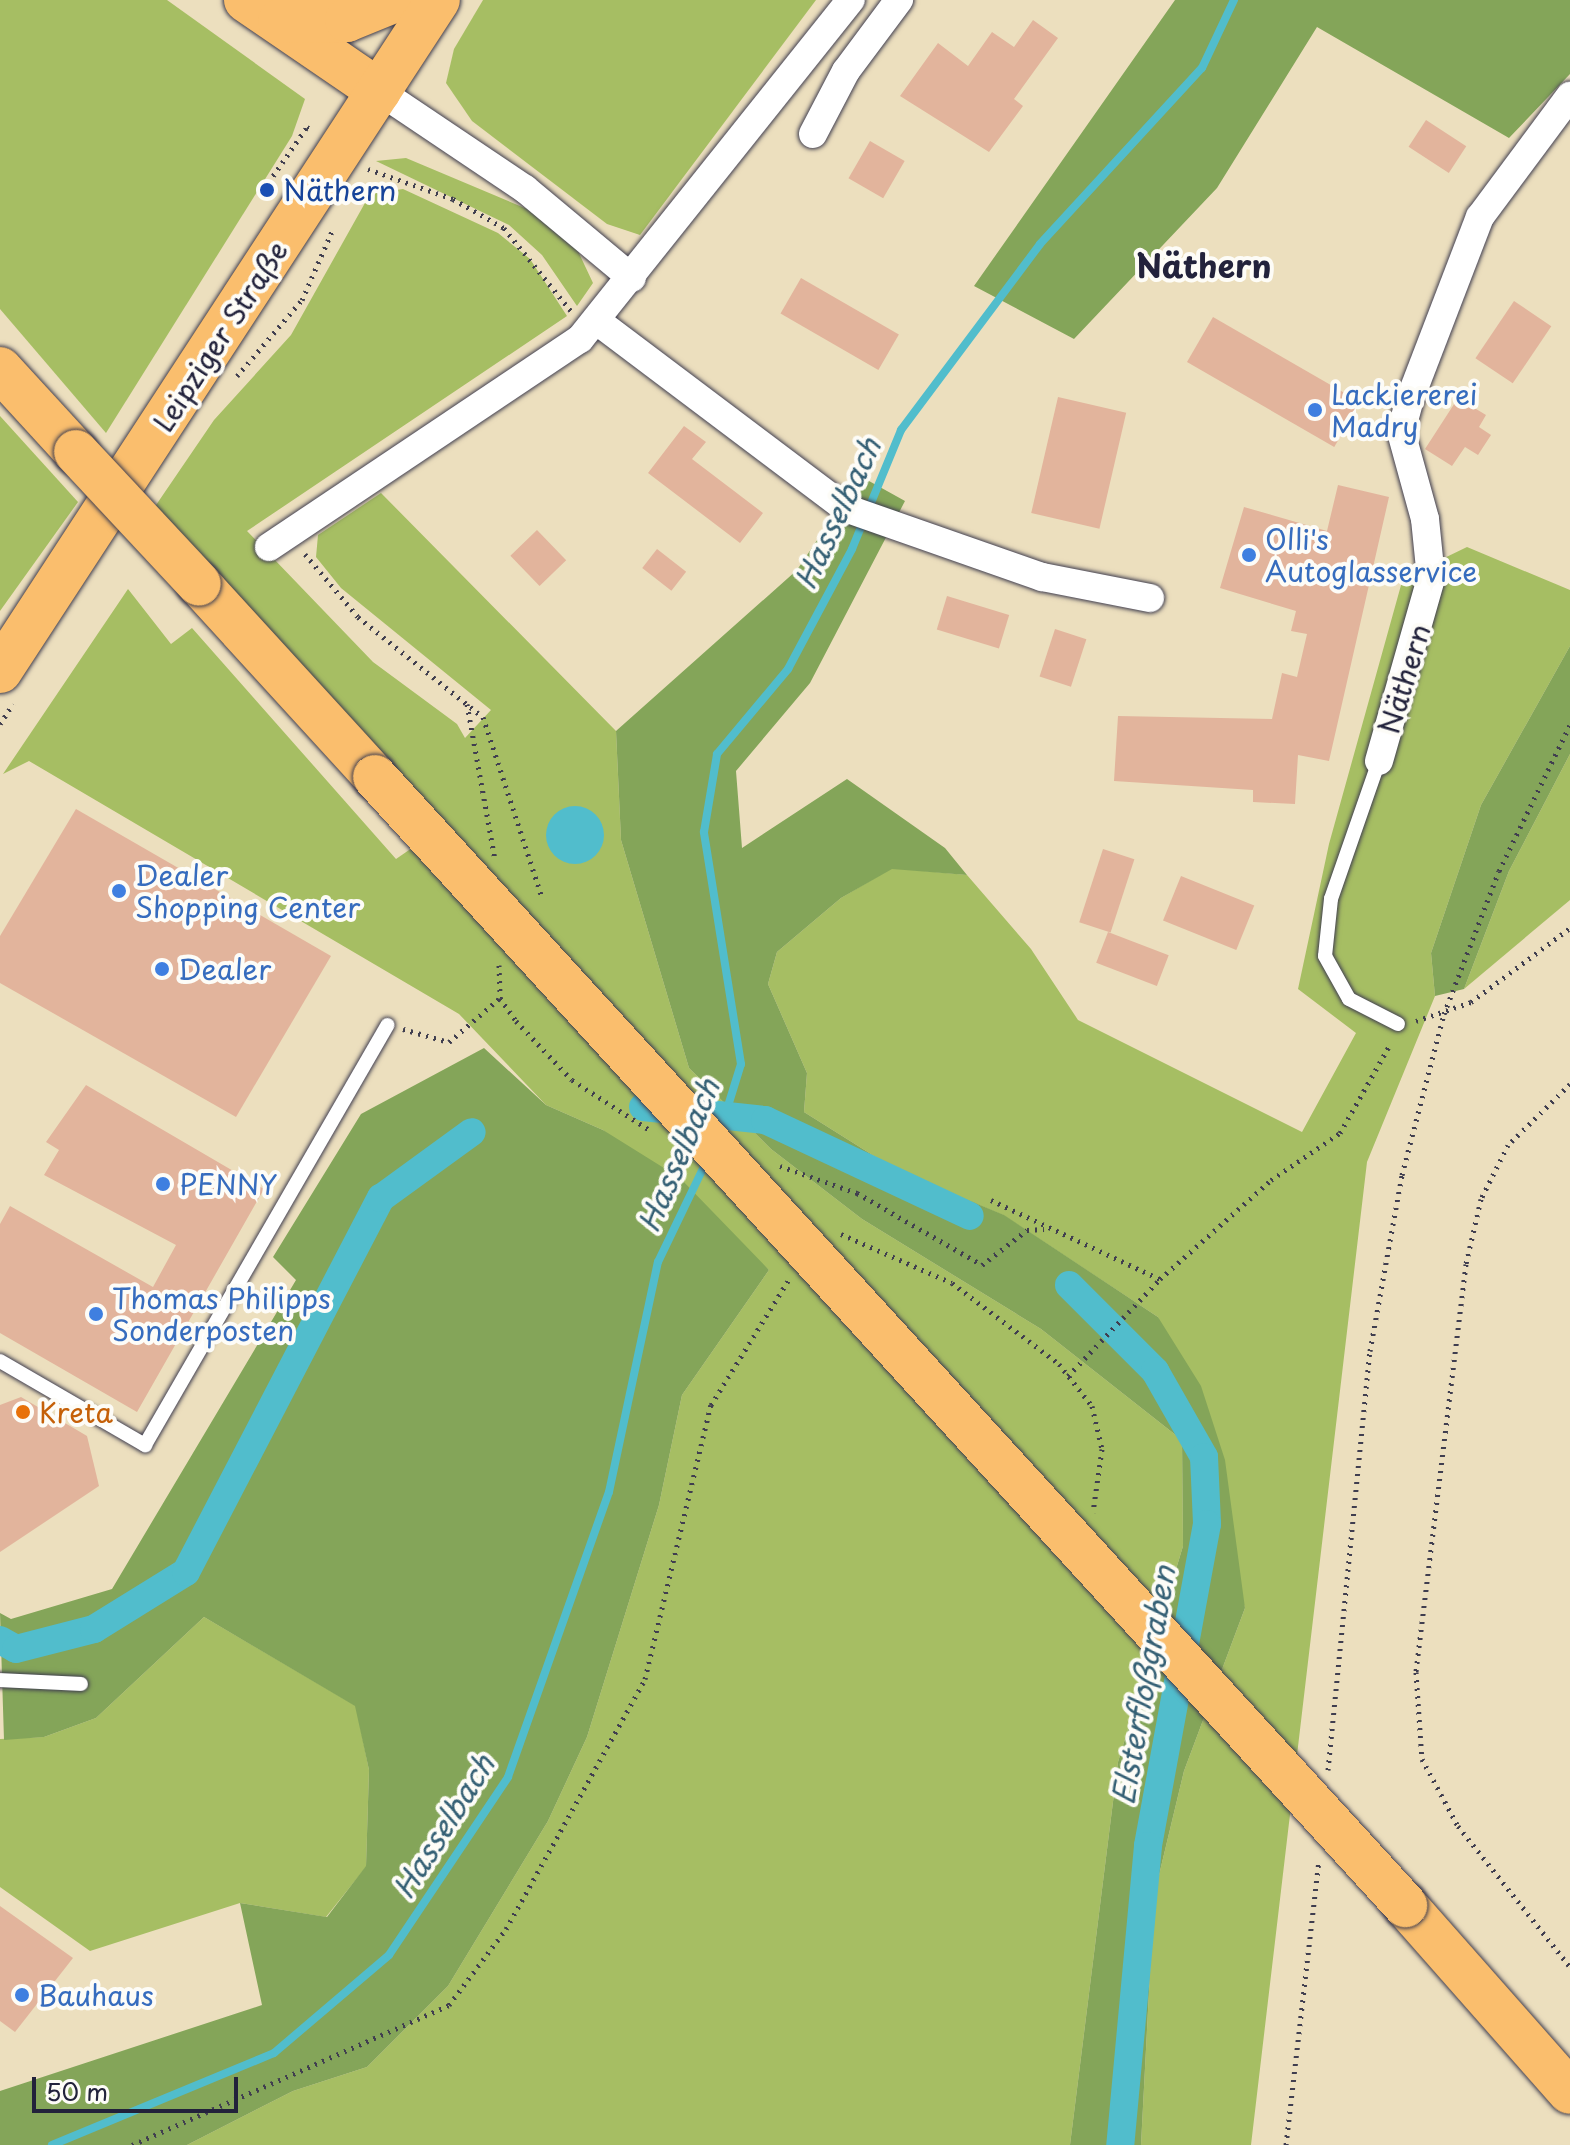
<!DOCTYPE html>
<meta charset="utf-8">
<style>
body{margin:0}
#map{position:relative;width:1570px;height:2145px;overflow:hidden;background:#ecdfbe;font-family:"Playpen Sans",sans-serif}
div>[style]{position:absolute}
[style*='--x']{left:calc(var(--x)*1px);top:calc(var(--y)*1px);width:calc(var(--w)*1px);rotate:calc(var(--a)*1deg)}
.green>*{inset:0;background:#a6be63}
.forest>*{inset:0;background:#84a559}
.water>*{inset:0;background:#51bdcc}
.round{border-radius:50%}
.stream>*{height:8px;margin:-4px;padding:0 4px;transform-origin:4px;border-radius:4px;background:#51bdcc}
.canal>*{height:28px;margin:-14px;padding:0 14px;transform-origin:14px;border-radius:14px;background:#51bdcc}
.building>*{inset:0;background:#e2b49c;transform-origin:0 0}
.path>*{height:5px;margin-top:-2.5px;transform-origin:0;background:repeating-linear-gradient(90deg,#403e4f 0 2px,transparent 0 8px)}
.roads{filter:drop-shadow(0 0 2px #403e4f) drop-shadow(0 0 2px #403e4f)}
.lane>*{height:14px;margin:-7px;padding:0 7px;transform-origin:7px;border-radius:7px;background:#fff}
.street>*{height:28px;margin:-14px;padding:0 14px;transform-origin:14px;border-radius:14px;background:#fff}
.primary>*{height:44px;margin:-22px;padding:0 22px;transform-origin:22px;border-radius:22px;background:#fabe6d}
.bridges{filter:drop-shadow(0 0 2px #403e4f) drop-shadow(0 0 2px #403e4f)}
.primary-bridge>*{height:44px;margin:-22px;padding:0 22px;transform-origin:22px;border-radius:22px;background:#fabe6d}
.dots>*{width:22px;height:22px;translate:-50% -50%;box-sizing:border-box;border:4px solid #fdfcf7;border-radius:50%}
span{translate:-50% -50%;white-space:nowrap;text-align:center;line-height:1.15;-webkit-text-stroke:8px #fdfcf7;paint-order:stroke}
.transit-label{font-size:28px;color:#164399}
.left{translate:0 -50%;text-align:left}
.street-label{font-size:28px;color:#22223b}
.shop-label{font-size:28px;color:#366cbe}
.food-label{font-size:28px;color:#c56008}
.water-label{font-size:30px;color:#356075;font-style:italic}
.quarter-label{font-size:32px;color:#22223b;font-weight:700}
.scale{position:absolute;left:32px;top:2077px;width:206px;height:36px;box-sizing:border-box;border:4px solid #22223b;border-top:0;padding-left:10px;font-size:24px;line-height:28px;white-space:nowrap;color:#22223b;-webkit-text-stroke:6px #fdfcf7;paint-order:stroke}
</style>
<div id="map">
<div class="green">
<div style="clip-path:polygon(0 0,167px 0,305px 99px,292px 136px,106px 433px,0 309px)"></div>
<div style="clip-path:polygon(483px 0,816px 0,640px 235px,607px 224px,472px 121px,446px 83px,454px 49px)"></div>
<div style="clip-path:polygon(406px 158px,527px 209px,577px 249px,593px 283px,577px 306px,542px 255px,509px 225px,376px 161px)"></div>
<div style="clip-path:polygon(403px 189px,498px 233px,530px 259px,567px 316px,247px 531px,373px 662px,457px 724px,465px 738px,491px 710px,341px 588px,316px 557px,318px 535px,381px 493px,616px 731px,621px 840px,689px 1068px,771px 1149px,862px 1219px,1041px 1329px,1182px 1440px,1183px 1546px,1118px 1762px,1070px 2145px,187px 2145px,293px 2091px,367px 2067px,448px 1986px,548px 1821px,587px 1737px,659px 1505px,682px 1395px,769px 1270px,603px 1130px,546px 1105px,459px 1014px,29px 761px,3px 774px,128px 589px,171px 644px,192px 628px,396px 859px,444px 826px,154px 508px,214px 420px,291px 335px,370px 194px)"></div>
<div style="clip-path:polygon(0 416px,78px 502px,0 611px)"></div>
<div style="clip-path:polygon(1467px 547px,1570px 590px,1570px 646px,1481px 805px,1431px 953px,1435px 996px,1367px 1162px,1251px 2145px,1141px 2145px,1154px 1896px,1184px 1771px,1245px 1608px,1158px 1317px,1003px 1215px,898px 1171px,804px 1112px,807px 1073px,768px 984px,777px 952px,841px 898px,892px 868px,967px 875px,1031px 949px,1078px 1020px,1302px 1132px,1356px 1033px,1298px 989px,1329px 844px,1403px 578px)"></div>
<div style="clip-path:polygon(1570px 754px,1570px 900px,1464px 989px,1509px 871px)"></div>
<div style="clip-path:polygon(204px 1617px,356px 1706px,369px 1770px,366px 1867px,326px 1917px,240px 1903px,90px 1951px,0 1887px,0 1739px,44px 1737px,96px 1718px)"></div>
</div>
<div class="forest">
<div style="clip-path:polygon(1175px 0,1570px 0,1570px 74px,1509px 138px,1317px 27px,1217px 188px,1074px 339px,974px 286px)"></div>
<div style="clip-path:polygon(860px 476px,905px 501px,810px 683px,736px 771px,742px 848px,847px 779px,945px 848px,967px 875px,892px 869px,841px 898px,777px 952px,768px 984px,807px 1073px,804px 1112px,898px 1171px,1004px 1215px,1158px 1317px,1201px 1386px,1225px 1460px,1245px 1608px,1184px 1771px,1154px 1896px,1141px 2145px,1070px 2145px,1118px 1762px,1183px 1546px,1182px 1440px,1041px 1329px,862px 1219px,771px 1149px,689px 1068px,621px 840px,616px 731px,797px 570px)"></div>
<div style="clip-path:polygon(1570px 646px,1570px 754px,1509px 871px,1464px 989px,1435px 996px,1431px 953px,1481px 805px)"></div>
<div style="clip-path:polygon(484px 1048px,546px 1105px,603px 1130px,680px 1178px,769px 1270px,682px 1395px,659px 1505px,587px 1737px,548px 1821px,448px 1986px,367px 2067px,293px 2091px,187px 2145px,0 2145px,0 2091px,262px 2005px,240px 1903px,327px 1917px,366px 1866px,369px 1770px,355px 1706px,204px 1617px,96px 1718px,44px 1737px,4px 1740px,0 1613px,11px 1619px,112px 1589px,296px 1280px,273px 1257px,361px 1114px)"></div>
</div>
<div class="water">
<div class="round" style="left:546px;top:806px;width:58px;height:58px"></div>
</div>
<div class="stream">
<div style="--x:719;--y:1135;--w:74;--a:-72.8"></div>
<div style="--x:741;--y:1064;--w:235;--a:-99.1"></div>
<div style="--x:704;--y:832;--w:79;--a:-80.5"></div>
<div style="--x:717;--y:754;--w:111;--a:-50.1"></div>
<div style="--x:788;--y:669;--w:136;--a:-61.9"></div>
<div style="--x:852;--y:549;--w:129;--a:-67.6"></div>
<div style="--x:901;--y:430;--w:232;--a:-53.2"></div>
<div style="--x:1040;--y:244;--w:239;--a:-47.4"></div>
<div style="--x:1202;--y:68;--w:75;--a:-64.8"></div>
<div style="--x:52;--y:2145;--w:240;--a:-22.5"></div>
<div style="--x:274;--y:2053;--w:151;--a:-40.4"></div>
<div style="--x:389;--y:1955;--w:214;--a:-56.2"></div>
<div style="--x:508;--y:1777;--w:302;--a:-70.5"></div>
<div style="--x:609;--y:1492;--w:235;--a:-78"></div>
<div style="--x:658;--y:1262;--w:115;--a:-64.3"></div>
</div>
<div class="canal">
<div style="--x:643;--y:1107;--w:123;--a:6.1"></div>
<div style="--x:765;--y:1120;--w:226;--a:25.1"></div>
<div style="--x:1069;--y:1285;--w:122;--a:45"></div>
<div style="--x:1155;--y:1371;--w:99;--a:60.3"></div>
<div style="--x:1204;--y:1457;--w:67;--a:87.4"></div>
<div style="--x:1207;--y:1524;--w:327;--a:100.4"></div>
<div style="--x:1148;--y:1846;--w:300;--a:95.3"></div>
<div style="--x:0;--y:1640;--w:18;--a:29"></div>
<div style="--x:16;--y:1649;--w:81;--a:-14.4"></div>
<div style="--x:94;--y:1629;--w:108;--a:-31.8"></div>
<div style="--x:186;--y:1572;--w:422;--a:-62.5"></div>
<div style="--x:381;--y:1198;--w:112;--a:-36"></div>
</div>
<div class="building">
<div style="clip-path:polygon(1033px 20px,1058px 38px,1014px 99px,1023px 106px,989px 152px,900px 96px,938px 43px,968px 66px,992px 32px,1014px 47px)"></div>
<div style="left:1426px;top:120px;width:48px;height:32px;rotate:33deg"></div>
<div style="left:870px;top:141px;width:40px;height:43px;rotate:30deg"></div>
<div style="left:801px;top:278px;width:113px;height:41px;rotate:30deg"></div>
<div style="left:1514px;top:301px;width:45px;height:69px;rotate:34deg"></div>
<div style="left:1213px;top:317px;width:170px;height:52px;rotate:30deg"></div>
<div style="left:1058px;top:397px;width:70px;height:119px;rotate:13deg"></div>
<div style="clip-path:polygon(1458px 398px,1486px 415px,1479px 427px,1491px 435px,1478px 455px,1465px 447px,1452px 466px,1425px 449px)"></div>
<div style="clip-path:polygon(684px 426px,706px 442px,692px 459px,763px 513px,740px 543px,648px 473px)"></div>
<div style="clip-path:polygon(1338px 485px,1389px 497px,1329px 761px,1298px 755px,1295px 804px,1253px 802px,1253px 790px,1114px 781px,1118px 716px,1272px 719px,1282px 673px,1297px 677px,1307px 634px,1291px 631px,1296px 611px,1220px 588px,1244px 507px,1327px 531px)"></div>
<div style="left:537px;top:530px;width:42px;height:37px;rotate:46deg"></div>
<div style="left:657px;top:549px;width:37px;height:24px;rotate:38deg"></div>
<div style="left:947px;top:596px;width:65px;height:35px;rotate:17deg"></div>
<div style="left:1055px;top:629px;width:33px;height:50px;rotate:18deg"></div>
<div style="clip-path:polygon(76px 809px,331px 956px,236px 1117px,0 983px,0 936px)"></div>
<div style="left:1103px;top:849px;width:33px;height:77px;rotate:18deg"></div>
<div style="left:1181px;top:876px;width:79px;height:48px;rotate:22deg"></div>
<div style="left:1108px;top:932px;width:65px;height:33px;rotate:21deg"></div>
<div style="clip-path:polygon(86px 1085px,264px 1189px,137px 1412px,0 1333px,0 1224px,10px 1206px,153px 1287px,176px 1245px,44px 1175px,59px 1150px,46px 1142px)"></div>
<div style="clip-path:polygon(21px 1397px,87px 1436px,99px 1486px,0 1552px,0 1405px)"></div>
<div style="clip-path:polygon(0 1906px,73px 1958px,15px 2032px,0 2021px)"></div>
</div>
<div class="path">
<div style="--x:368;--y:169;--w:90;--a:19.4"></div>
<div style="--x:453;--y:199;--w:59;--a:29.6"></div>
<div style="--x:504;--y:228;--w:107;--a:51.1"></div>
<div style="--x:264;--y:189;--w:75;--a:-55.3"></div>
<div style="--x:307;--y:127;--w:7;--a:34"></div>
<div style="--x:237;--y:376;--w:100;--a:-49.5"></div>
<div style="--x:302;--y:300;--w:77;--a:-66.4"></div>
<div style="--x:305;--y:554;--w:82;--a:49.9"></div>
<div style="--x:358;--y:617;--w:160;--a:38.7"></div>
<div style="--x:483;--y:717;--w:190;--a:71.9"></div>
<div style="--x:467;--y:704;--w:158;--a:79.8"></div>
<div style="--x:0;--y:724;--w:24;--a:-57"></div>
<div style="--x:499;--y:965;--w:33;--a:88"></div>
<div style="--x:500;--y:998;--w:28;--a:55"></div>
<div style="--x:516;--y:1021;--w:81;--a:46.5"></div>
<div style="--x:572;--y:1080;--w:94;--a:32.8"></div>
<div style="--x:1416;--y:1021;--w:58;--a:-19.1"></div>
<div style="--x:1471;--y:1002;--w:124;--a:-36.8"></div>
<div style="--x:403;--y:1029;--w:48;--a:15.8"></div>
<div style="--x:449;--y:1042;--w:67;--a:-40.8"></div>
<div style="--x:1570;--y:1084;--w:87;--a:135.5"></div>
<div style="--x:1508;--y:1145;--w:60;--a:116.6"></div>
<div style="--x:1481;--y:1199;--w:67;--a:103"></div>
<div style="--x:1466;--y:1264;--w:411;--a:97"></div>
<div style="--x:1416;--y:1672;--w:87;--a:86.1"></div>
<div style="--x:1422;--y:1759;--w:76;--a:61.8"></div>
<div style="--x:1458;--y:1826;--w:180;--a:51.5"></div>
<div style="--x:780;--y:1166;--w:82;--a:19.3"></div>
<div style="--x:857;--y:1193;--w:144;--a:29.9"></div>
<div style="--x:982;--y:1265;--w:57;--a:-37.9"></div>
<div style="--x:1027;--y:1230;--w:17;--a:-3"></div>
<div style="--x:991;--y:1200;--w:187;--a:25.1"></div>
<div style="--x:841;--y:1234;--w:121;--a:23.8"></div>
<div style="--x:952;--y:1283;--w:134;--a:37.1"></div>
<div style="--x:1059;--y:1364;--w:53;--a:51.8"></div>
<div style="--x:1092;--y:1406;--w:44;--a:76.9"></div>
<div style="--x:1102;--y:1449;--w:64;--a:98.1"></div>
<div style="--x:1068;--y:1376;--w:134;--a:-46.5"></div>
<div style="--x:1160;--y:1279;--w:149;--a:-41.7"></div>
<div style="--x:1271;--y:1180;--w:83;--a:-34.3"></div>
<div style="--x:1340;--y:1133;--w:103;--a:-60.5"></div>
<div style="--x:1328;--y:1770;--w:421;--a:-84.3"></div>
<div style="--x:1370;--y:1351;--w:179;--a:-79.7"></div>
<div style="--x:1402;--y:1175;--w:166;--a:-75.4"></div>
<div style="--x:1444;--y:1014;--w:153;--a:-69"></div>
<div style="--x:1499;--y:871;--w:162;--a:-64.1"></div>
<div style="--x:132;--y:2145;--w:347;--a:-23.8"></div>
<div style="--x:449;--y:2005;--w:95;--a:-53.1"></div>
<div style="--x:506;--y:1929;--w:286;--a:-60.9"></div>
<div style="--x:645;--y:1679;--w:282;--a:-76.5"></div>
<div style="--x:711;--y:1405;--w:148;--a:-58.2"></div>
<div style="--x:1286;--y:2145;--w:287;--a:-83.4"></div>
</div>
<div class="roads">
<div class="lane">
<div style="--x:1379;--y:761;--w:146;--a:109.2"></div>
<div style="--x:1331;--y:899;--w:57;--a:96"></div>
<div style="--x:1325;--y:956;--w:49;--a:60.8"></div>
<div style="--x:1349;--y:999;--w:55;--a:27"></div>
<div style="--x:0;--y:1361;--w:168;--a:30.1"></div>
<div style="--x:145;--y:1445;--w:485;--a:-60"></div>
<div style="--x:0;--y:1680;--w:81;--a:2.8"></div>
</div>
<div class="street">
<div style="--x:379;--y:91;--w:176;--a:33.9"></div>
<div style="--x:525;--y:189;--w:139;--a:39.8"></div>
<div style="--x:813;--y:134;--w:71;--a:-62.4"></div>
<div style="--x:846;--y:71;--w:89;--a:-53.3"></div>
<div style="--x:597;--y:321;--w:311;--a:37"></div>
<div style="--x:845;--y:508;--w:209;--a:19.3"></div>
<div style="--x:1042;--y:577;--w:110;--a:11"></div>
<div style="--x:269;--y:547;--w:374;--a:-33.8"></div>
<div style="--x:580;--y:339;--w:434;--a:-51.4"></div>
<div style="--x:1379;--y:761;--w:190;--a:-74.1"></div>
<div style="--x:1431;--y:578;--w:59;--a:-95.8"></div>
<div style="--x:1425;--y:519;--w:90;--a:-105.4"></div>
<div style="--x:1401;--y:432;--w:34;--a:-75"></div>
<div style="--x:1410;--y:399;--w:195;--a:-69"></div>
<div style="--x:1480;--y:217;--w:151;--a:-53.4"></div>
</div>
<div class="primary">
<div style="--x:246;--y:0;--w:161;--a:34.4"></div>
<div style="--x:280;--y:21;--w:67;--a:-0.9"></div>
<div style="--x:347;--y:20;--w:53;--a:-22.2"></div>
<div style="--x:0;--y:369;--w:113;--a:47.5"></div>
<div style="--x:199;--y:584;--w:261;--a:47.6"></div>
<div style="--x:0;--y:671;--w:801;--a:-56.87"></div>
<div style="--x:1405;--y:1905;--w:249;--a:48.6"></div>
</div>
</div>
<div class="bridges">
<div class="primary-bridge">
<div style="--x:76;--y:452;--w:180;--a:47"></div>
<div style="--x:375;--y:777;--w:1528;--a:47.6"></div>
</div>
</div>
<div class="dots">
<div style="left:267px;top:190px;background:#1a4fb4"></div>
<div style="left:1315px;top:410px;background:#3f7fe0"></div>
<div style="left:1249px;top:555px;background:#3f7fe0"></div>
<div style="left:119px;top:891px;background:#3f7fe0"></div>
<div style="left:162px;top:969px;background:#3f7fe0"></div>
<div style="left:163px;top:1184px;background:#3f7fe0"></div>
<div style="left:96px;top:1314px;background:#3f7fe0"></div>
<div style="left:23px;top:1412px;background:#e8710a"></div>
<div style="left:22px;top:1995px;background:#3f7fe0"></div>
</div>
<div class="transit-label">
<span class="left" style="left:283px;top:190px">Näthern</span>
</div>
<div class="street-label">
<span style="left:220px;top:336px;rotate:-57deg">Leipziger Straße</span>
<span style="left:1404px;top:679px;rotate:-73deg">Näthern</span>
</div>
<div class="shop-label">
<span class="left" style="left:1331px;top:410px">Lackiererei<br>Madry</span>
<span class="left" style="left:1265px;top:555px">Olli's<br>Autoglasservice</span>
<span class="left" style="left:135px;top:891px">Dealer<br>Shopping Center</span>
<span class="left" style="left:178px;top:969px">Dealer</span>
<span class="left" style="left:179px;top:1184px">PENNY</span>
<span class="left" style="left:112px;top:1314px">Thomas Philipps<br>Sonderposten</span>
<span class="left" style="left:38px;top:1995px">Bauhaus</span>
</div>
<div class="food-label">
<span class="left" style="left:39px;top:1412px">Kreta</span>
</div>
<div class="water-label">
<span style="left:837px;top:513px;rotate:-65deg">Hasselbach</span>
<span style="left:678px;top:1155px;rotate:-67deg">Hasselbach</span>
<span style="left:1143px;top:1685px;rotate:-80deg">Elsterfloßgraben</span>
<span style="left:443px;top:1826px;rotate:-58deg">Hasselbach</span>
</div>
<div class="quarter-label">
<span style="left:1204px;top:265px">Näthern</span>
</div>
<div class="scale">50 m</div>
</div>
